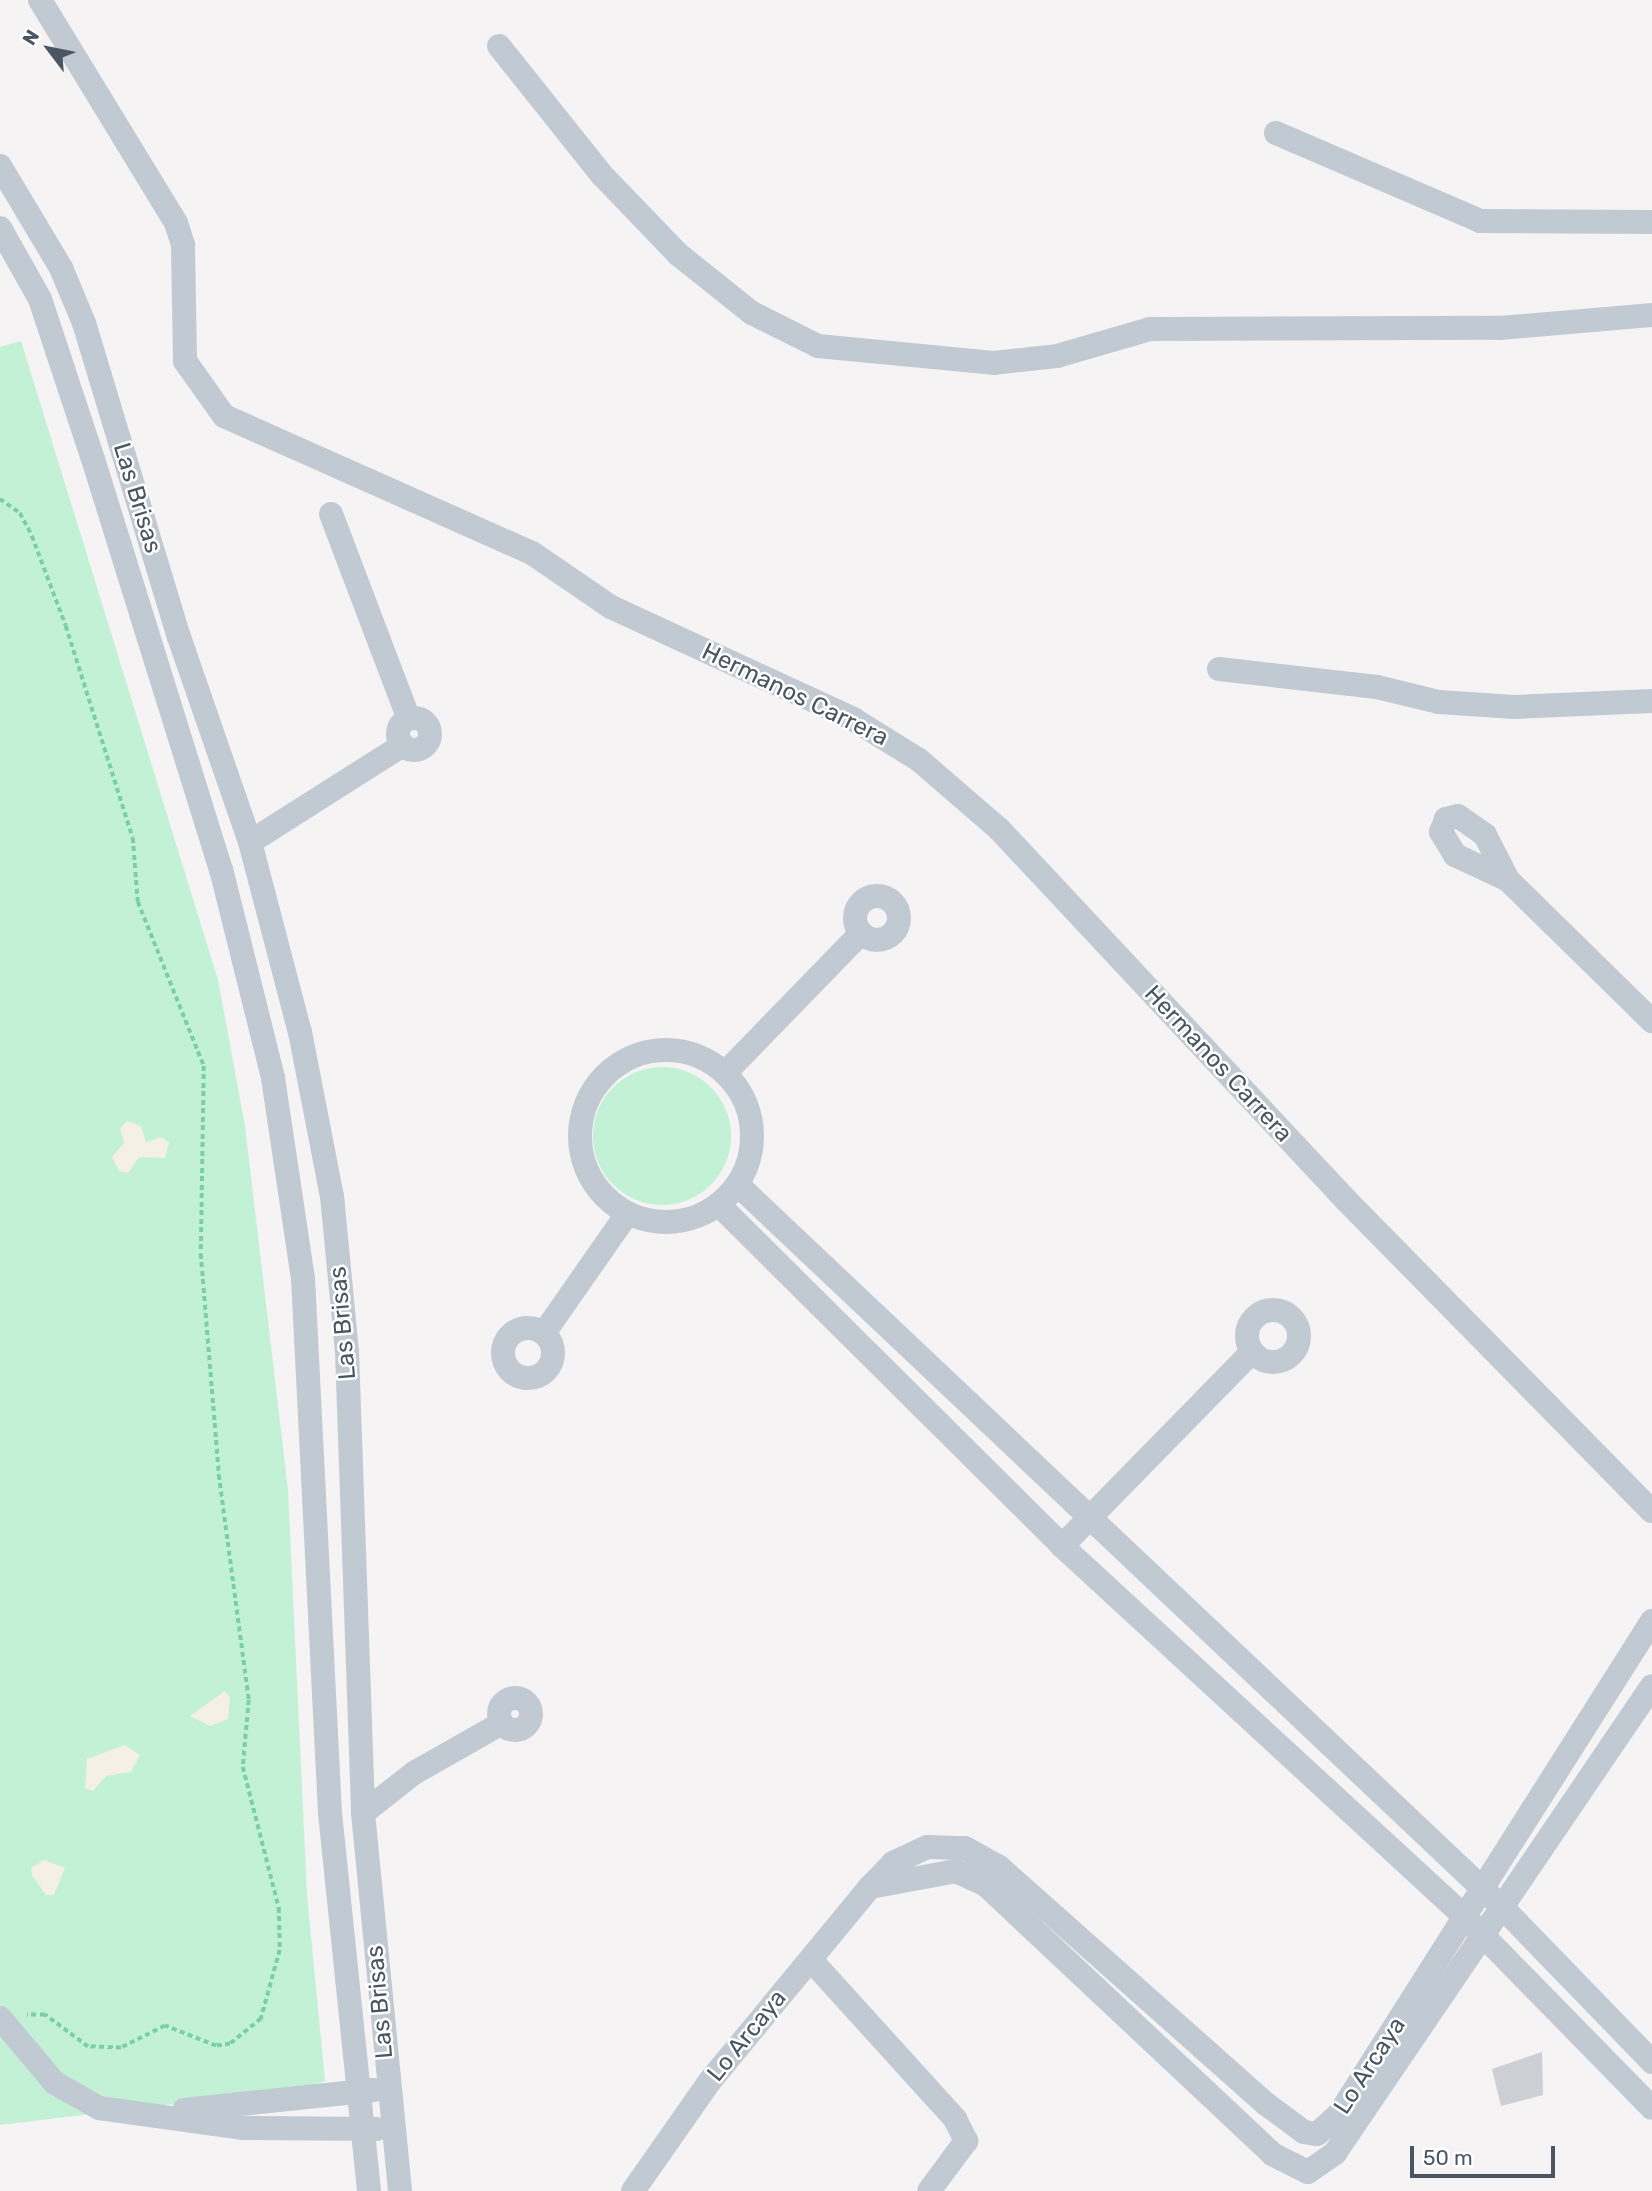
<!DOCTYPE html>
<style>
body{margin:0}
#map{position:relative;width:1652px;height:2191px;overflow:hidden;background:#f5f3f3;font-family:Rubik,sans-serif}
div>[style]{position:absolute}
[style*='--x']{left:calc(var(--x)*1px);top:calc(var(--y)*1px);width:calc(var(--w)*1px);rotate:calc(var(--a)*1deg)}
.green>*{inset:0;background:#c3f1d5}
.round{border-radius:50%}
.sand>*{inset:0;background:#f5f0e5}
.building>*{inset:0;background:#cdcfd5}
.path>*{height:3.5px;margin-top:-1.75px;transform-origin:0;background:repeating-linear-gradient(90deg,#7ad0a6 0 5px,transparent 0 8.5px)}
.minor>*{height:24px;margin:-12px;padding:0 12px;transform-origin:12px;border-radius:12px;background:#c1cad2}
.minor>.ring{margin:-12px;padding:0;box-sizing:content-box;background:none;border:24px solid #c1cad2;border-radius:50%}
span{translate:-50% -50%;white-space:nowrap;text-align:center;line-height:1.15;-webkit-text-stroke:5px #fff;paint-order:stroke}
.street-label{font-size:24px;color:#4a5661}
.north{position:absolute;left:14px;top:14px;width:70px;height:70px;-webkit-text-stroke:5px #fff;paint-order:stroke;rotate:302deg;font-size:19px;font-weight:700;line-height:28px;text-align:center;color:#4a5661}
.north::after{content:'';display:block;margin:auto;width:24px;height:32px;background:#4a5661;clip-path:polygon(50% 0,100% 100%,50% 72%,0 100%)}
.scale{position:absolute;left:1410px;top:2146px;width:145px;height:32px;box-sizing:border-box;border:4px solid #4a5661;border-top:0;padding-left:9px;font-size:21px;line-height:24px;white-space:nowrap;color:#4a5661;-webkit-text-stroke:5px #fff;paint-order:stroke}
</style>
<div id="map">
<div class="green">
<div style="clip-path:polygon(21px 341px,218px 980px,245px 1126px,288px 1490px,307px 1895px,325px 2081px,298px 2089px,0 2125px,0 347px)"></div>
<div class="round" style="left:593px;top:1067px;width:138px;height:138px"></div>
</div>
<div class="sand">
<div style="clip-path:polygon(127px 1121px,141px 1126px,146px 1142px,162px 1137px,169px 1143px,165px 1158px,139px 1157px,128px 1173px,119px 1171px,112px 1157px,124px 1143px,120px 1129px)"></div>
<div style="clip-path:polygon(225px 1691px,230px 1697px,228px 1719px,210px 1726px,190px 1716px)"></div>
<div style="clip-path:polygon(125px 1745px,140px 1755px,131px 1772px,106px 1776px,93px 1791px,85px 1788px,87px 1759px)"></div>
<div style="clip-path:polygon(44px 1860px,65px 1868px,54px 1895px,46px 1895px,32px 1875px,31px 1868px)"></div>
</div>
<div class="building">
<div style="clip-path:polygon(1542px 2052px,1543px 2095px,1501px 2106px,1492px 2069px)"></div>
</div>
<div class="path">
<div style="--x:0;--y:499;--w:24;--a:35"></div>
<div style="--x:20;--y:513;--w:26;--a:62"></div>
<div style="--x:32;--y:536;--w:96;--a:69.3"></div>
<div style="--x:66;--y:626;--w:222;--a:72.5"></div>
<div style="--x:133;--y:838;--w:64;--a:85.5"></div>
<div style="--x:138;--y:902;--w:177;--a:68.1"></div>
<div style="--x:204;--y:1066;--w:188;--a:90.9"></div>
<div style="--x:201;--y:1254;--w:222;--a:85.3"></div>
<div style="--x:219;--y:1475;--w:227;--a:82.4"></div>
<div style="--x:249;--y:1700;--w:67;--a:95.1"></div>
<div style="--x:243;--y:1767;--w:146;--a:75.7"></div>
<div style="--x:279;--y:1908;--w:42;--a:88.6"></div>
<div style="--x:280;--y:1950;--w:72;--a:105.4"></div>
<div style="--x:261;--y:2019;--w:40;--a:141"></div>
<div style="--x:230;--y:2044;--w:14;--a:172"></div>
<div style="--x:216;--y:2046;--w:55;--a:-158.6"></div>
<div style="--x:165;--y:2026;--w:49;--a:153.4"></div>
<div style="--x:121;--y:2048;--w:33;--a:-178"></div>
<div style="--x:88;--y:2047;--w:54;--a:-143.3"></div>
<div style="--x:45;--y:2015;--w:18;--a:180"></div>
</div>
<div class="minor">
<div style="--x:40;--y:0;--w:261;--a:58.6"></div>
<div style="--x:176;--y:223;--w:23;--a:72"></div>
<div style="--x:183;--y:245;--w:116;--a:89"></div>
<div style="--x:185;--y:361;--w:67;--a:54.7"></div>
<div style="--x:224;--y:416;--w:337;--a:24"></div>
<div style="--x:532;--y:553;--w:96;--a:34.4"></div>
<div style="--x:611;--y:607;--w:267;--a:24.8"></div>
<div style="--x:853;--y:719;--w:78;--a:31.8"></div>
<div style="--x:919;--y:760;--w:106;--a:40.8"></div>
<div style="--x:999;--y:829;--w:508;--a:46.91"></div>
<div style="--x:1346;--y:1200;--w:436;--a:45.5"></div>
<div style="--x:499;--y:46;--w:165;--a:51.4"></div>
<div style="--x:602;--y:175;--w:110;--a:46.1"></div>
<div style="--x:678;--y:254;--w:95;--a:38.6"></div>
<div style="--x:752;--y:313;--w:74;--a:26.6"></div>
<div style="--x:818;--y:346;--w:176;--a:5.5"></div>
<div style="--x:993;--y:363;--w:64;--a:-6.2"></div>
<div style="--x:1057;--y:356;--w:97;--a:-16.2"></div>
<div style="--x:1150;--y:329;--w:350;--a:-0.2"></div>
<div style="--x:1500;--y:328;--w:153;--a:-4.9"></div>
<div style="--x:1276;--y:133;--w:222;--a:23.3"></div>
<div style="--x:1480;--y:221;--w:172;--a:0.3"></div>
<div style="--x:0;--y:166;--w:119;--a:59.1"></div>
<div style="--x:61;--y:268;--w:60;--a:67.3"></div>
<div style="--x:84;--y:323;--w:328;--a:73.2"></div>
<div style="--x:179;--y:637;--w:217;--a:70.9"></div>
<div style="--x:250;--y:842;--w:196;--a:75.3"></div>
<div style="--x:300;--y:1032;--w:167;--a:79"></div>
<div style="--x:332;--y:1196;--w:156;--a:84.5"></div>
<div style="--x:347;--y:1351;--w:462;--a:88"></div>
<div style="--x:363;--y:1813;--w:380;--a:84.4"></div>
<div style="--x:0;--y:228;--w:81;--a:60.6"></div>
<div style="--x:40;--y:299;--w:169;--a:71.7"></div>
<div style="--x:93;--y:459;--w:430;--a:72.7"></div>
<div style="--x:221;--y:869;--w:215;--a:76"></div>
<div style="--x:273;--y:1078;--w:202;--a:81.5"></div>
<div style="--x:303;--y:1278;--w:536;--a:87.11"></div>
<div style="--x:330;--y:1813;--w:380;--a:84.1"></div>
<div style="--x:331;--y:514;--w:219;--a:69.2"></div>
<div style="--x:1219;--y:669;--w:159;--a:6.5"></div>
<div style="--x:1377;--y:687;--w:64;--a:13.6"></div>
<div style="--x:1439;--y:702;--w:75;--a:3.8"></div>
<div style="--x:1514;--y:707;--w:138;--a:-2.5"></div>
<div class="ring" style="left:398px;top:718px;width:8px;height:8px"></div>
<div style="--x:250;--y:842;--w:181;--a:-32.4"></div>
<div style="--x:1508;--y:880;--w:59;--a:-154.7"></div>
<div style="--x:1455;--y:855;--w:27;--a:-121"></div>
<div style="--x:1441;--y:832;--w:14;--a:-69"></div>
<div style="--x:1446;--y:819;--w:12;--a:-14"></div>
<div style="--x:1458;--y:816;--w:33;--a:35"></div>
<div style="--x:1485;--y:835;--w:51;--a:62.9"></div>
<div style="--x:1508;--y:880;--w:202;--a:44.4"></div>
<div class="ring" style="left:855px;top:896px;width:20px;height:20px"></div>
<div class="ring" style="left:580px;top:1050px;width:148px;height:148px"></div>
<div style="--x:726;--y:1072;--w:194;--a:-45.8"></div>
<div style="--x:738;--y:1185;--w:1051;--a:43.38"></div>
<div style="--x:1502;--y:1907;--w:216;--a:45.9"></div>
<div style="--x:719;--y:1205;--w:484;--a:44.8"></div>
<div style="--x:1062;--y:1546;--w:548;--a:42.63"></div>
<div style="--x:1465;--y:1917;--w:267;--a:45.6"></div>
<div class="ring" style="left:1247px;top:1310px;width:28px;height:28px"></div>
<div class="ring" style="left:503px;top:1328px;width:26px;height:26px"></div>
<div style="--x:544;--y:1333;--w:145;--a:-55.1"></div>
<div style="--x:1062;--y:1546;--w:272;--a:-45.6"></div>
<div class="ring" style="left:499px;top:1698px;width:8px;height:8px"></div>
<div style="--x:363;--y:1813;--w:65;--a:-38.1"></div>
<div style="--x:414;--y:1773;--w:101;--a:-29.6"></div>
<div style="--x:870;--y:1887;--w:87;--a:-10.5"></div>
<div style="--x:956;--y:1871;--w:33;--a:25"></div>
<div style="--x:986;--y:1885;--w:393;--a:43.2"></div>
<div style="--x:1272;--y:2154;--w:40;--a:26.6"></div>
<div style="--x:1308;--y:2172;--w:33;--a:-35"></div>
<div style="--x:1335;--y:2153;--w:564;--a:-55.83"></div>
<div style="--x:811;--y:1960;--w:215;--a:47.8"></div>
<div style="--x:955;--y:2119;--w:25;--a:63"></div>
<div style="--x:966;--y:2141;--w:62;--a:126.5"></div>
<div style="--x:0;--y:2018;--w:85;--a:49.8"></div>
<div style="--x:55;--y:2083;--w:51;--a:29.6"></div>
<div style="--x:99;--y:2108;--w:146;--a:7.9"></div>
<div style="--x:244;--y:2128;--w:133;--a:0.4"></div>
<div style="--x:184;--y:2110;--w:191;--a:-6"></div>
<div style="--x:633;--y:2191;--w:134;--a:-55"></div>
<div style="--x:710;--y:2081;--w:251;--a:-50.5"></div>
<div style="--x:870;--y:1887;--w:33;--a:-46"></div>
<div style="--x:893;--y:1863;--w:38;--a:-25"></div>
<div style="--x:928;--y:1847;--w:37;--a:2"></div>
<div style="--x:965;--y:1848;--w:38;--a:29"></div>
<div style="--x:998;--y:1866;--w:358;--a:41.6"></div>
<div style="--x:1266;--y:2104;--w:47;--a:36.4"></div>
<div style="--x:1304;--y:2132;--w:13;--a:9"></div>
<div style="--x:1317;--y:2134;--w:31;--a:-42"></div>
<div style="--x:1340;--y:2113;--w:583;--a:-57.62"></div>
</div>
<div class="street-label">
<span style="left:137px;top:498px;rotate:73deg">Las Brisas</span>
<span style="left:795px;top:695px;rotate:26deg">Hermanos Carrera</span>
<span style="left:1218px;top:1064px;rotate:47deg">Hermanos Carrera</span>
<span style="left:343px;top:1323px;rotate:-95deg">Las Brisas</span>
<span style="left:380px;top:2002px;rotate:-95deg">Las Brisas</span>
<span style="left:747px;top:2036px;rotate:-51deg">Lo Arcaya</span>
<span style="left:1370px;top:2066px;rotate:-57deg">Lo Arcaya</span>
</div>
<div class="north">N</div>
<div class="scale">50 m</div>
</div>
